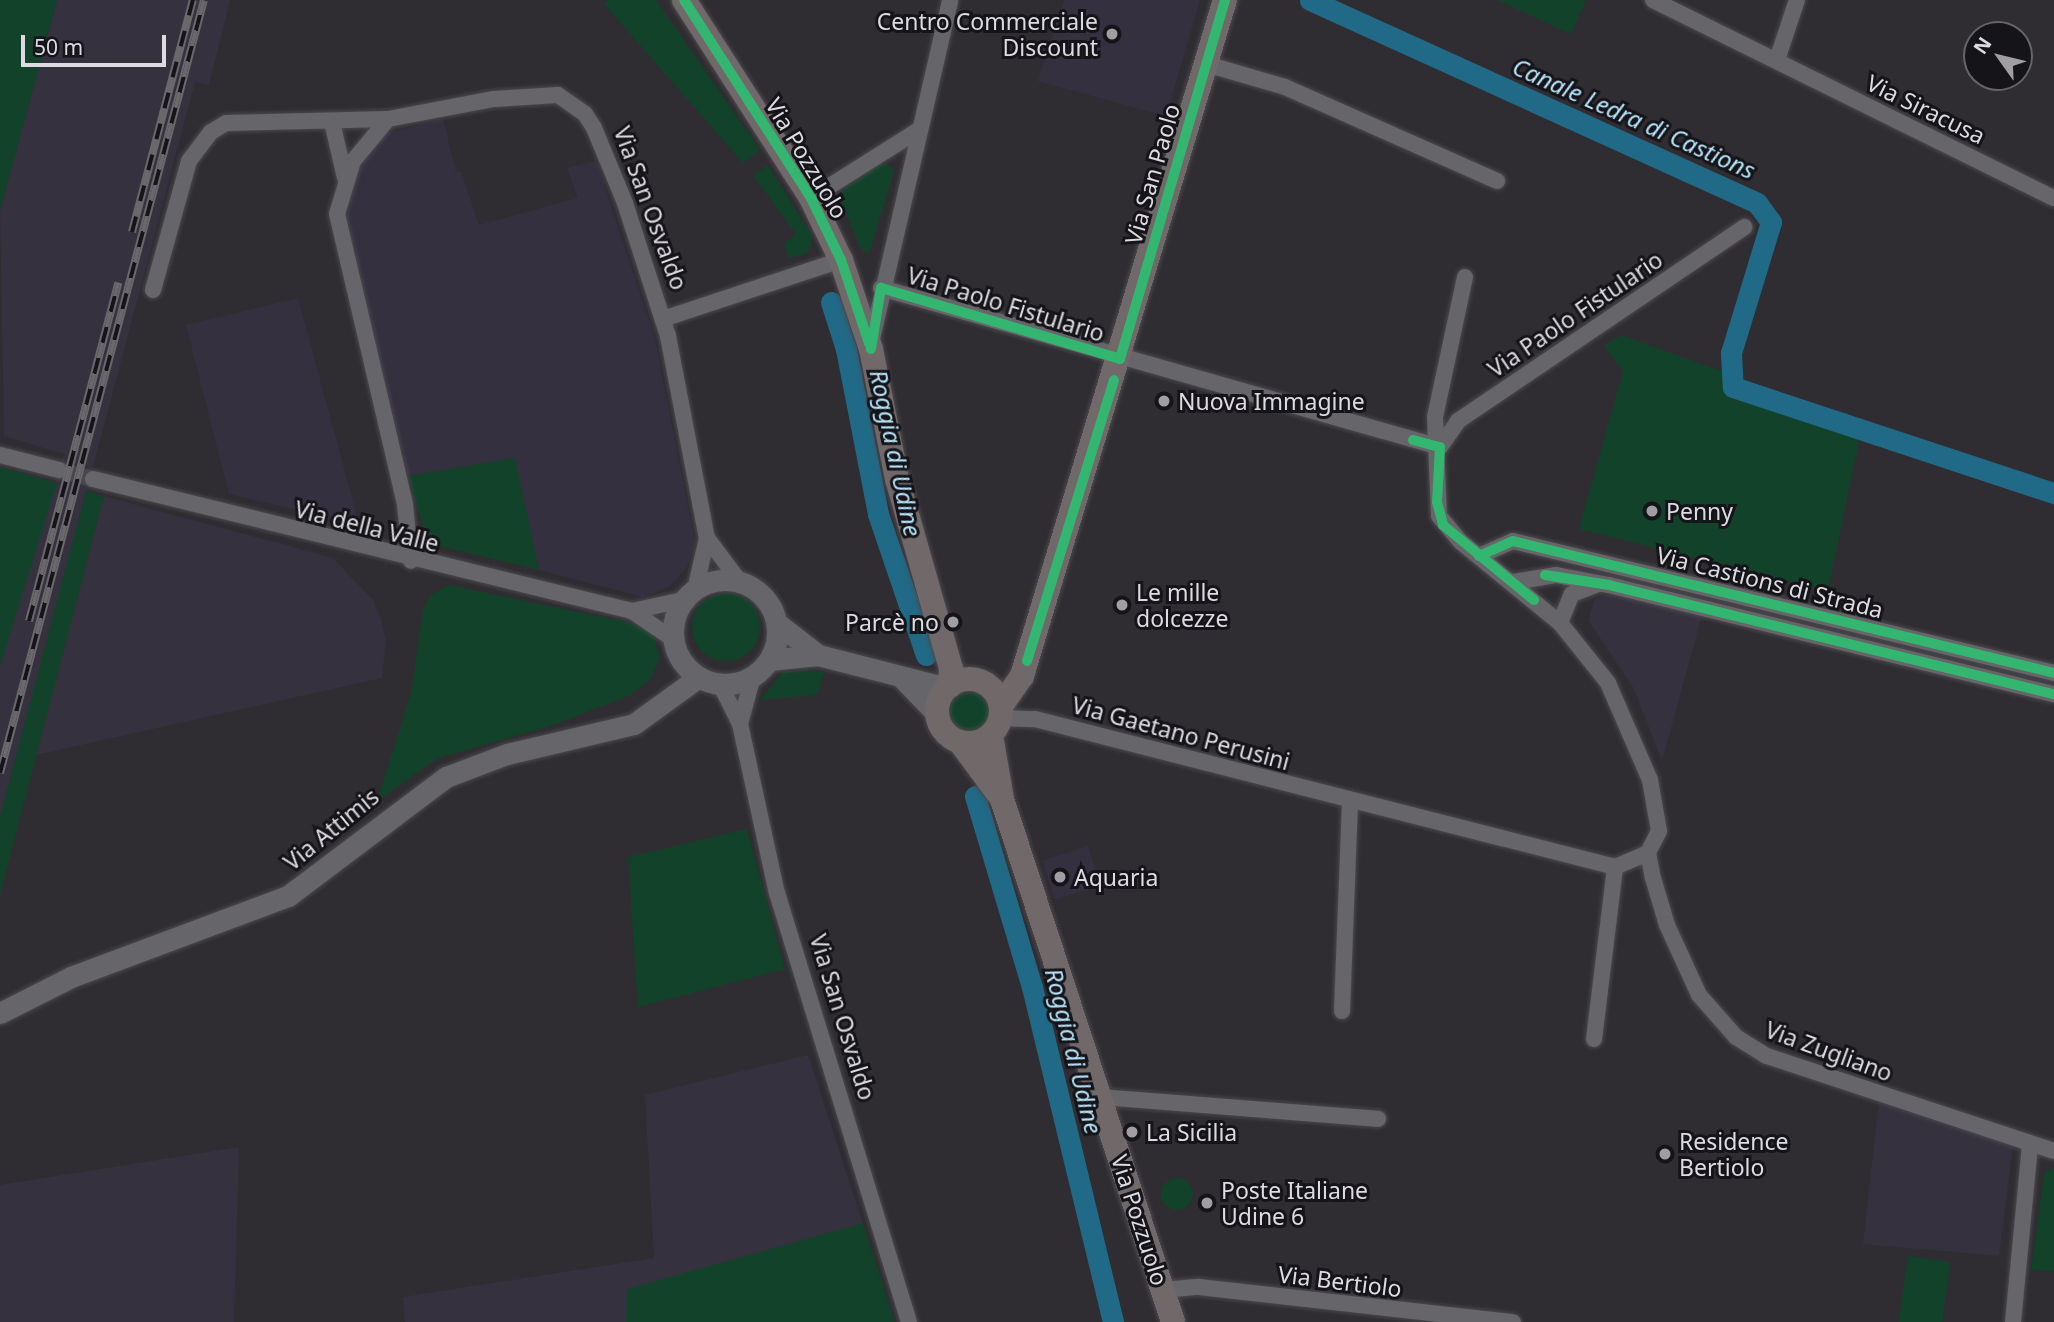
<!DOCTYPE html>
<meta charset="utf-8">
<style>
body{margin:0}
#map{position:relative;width:2054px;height:1322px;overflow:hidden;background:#2f2d31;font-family:"Noto Sans",sans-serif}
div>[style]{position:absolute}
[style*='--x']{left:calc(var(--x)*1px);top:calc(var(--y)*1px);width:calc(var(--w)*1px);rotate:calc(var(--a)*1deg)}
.commercial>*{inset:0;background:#353040;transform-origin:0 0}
.built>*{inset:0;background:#36313e}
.green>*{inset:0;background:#12432a;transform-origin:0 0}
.round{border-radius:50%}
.canal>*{height:21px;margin:-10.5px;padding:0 10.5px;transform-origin:10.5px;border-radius:10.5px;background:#216a87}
.street-tunnel>*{height:16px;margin-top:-8px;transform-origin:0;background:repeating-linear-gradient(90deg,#49474b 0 16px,transparent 0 24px)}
.roads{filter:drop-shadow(0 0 2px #4b494e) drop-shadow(0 0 2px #4b494e)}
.street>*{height:16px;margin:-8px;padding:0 8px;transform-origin:8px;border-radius:8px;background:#666569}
.secondary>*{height:21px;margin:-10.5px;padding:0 10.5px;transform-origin:10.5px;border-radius:10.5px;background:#666569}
.secondary>.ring{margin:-10.5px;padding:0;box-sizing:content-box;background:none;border:21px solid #666569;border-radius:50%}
.primary>*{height:24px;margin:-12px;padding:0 12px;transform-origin:12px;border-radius:12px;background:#706869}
.primary>.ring{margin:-12px;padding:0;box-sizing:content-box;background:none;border:24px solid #706869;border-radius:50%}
.rail>*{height:8px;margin-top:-4px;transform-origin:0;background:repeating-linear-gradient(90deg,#151418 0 16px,#6a686b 0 32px);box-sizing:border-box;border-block:2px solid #6a686b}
.cycleway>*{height:10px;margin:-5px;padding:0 5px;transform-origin:5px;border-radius:5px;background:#33b770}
.dots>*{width:19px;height:19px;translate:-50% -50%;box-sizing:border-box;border:4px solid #151418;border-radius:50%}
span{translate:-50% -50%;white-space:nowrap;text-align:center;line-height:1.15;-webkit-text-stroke:6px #151418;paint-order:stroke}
.poi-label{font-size:23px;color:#dddbe1}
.right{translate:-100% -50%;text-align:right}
.left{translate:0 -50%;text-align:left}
.street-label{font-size:23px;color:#dddbe1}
.water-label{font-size:24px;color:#b6e4fa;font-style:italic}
.north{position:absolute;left:1963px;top:21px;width:70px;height:70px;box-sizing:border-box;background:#151418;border:2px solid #656468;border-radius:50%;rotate:304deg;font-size:19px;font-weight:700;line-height:28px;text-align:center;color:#dddbe1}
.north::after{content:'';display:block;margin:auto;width:24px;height:32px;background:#a09ea3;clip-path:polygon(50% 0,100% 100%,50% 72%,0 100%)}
.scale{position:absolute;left:21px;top:35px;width:145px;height:32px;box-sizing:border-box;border:4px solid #dddbe1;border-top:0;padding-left:9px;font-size:21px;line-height:24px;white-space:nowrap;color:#dddbe1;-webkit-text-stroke:5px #151418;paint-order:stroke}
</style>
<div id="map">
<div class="commercial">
<div style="clip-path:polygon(1064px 0,1200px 0,1166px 116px,1038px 81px)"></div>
<div style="clip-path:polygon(443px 119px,456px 172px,461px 171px,479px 225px,578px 198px,567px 168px,596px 161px,655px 339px,695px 544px,686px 569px,669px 587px,643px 597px,539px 570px,514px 458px,408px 476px,346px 240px,343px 210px,354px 175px,385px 134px)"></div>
<div style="clip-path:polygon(298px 298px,359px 524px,229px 494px,186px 325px)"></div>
<div style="left:1088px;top:846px;width:41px;height:48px;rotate:72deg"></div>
</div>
<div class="built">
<div style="clip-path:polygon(57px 0,230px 0,209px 85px,195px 82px,0 817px,0 666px,64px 454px,4px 436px,0 211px)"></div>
<div style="clip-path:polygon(104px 496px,333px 558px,373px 600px,381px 619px,386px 641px,382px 678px,36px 755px)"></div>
<div style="clip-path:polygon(1612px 593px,1702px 615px,1662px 761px,1633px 687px,1588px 620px,1595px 599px)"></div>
<div style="clip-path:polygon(808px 1055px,895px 1322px,405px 1322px,403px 1297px,654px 1258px,645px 1095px)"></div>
<div style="clip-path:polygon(1879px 1101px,2013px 1145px,1999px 1256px,1863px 1244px)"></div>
<div style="clip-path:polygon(239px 1147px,234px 1322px,0 1322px,0 1185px)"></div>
</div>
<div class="green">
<div style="clip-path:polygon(0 0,57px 0,0 211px)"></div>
<div style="clip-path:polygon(609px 0,656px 0,760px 150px,743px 163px,604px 4px)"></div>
<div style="clip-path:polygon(1497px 0,1586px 0,1571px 34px)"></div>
<div style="clip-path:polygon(882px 163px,892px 166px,893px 175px,869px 254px,861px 249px,839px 197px,847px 184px)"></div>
<div style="clip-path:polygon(768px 165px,811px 234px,812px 246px,805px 254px,789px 258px,784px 244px,796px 234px,753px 175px)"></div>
<div style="clip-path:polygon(1621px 335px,1724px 372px,1728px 389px,1860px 436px,1828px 591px,1579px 529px,1623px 371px,1604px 346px)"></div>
<div style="clip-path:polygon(515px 458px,539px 570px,440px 546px,426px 537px,408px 476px)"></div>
<div style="clip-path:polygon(0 467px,57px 483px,0 666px)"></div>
<div style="clip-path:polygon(86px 491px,104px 496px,0 895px,0 817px)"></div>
<div style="clip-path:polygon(449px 585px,631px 623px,653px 632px,660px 659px,650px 679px,631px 695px,551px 726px,438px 758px,377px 801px,411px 693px,423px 610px,431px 595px)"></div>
<div class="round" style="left:692px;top:593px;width:68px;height:68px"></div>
<div style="clip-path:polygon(783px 672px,802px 670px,824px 672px,817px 695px,760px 700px)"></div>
<div class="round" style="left:948px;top:691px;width:42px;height:42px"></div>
<div style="clip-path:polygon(747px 829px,785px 969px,638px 1007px,628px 857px)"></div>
<div style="clip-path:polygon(2054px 1167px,2054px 1271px,2031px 1270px,2044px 1174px)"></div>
<div class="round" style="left:1161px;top:1178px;width:32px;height:32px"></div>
<div style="clip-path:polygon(863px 1223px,895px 1322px,626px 1322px,627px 1289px)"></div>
<div style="left:1908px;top:1256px;width:43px;height:67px;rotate:8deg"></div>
</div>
<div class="canal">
<div style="--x:1310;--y:0;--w:491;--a:24.4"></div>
<div style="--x:1757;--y:203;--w:24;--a:54"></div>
<div style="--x:1771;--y:222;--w:137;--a:107"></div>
<div style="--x:1731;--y:353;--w:34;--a:87"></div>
<div style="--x:1733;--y:387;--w:338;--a:18.3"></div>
<div style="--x:831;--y:302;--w:49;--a:72.3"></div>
<div style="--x:846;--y:349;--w:168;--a:79"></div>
<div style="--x:878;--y:514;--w:149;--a:71.2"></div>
<div style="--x:975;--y:796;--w:199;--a:73.4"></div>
<div style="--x:1032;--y:987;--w:345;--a:76.4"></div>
</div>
<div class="street-tunnel">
<div style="--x:59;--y:470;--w:35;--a:15"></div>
</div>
<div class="roads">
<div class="street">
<div style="--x:1653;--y:0;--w:447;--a:26.3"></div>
<div style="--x:1777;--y:60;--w:63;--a:-71.6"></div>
<div style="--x:1206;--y:64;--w:82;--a:16.2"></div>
<div style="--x:1285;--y:87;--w:232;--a:23.9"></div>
<div style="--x:388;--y:119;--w:55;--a:129.8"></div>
<div style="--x:353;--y:161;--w:55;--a:106.8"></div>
<div style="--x:337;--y:214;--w:299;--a:76.8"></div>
<div style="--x:405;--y:505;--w:56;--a:83.9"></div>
<div style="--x:332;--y:122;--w:57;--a:76.9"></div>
<div style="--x:811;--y:198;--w:125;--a:-32.3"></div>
<div style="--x:1465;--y:277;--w:143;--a:102.1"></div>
<div style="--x:1435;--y:417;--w:99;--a:87.7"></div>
<div style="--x:1439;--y:516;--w:34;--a:50"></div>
<div style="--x:1461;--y:542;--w:128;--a:39.3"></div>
<div style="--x:1560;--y:623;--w:77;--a:51.3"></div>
<div style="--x:1608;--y:683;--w:106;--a:66.6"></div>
<div style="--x:1650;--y:780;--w:52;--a:80"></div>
<div style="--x:1659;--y:831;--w:25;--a:117"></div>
<div style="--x:1648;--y:853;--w:25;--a:79"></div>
<div style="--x:1653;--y:878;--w:49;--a:73.4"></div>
<div style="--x:1667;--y:925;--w:77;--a:65.4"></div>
<div style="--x:1699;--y:995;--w:56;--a:48.6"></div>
<div style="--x:1736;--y:1037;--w:36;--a:32"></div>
<div style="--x:1767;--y:1056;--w:302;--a:18.3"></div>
<div style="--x:881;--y:288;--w:581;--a:15.88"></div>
<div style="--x:153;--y:290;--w:134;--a:-74.4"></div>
<div style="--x:189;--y:161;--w:36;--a:-53"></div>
<div style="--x:211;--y:132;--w:17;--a:-31"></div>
<div style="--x:226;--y:123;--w:162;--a:-1.4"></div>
<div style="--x:388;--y:119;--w:108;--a:-10.7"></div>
<div style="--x:494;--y:99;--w:64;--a:-3.6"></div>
<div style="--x:558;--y:95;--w:33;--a:35"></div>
<div style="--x:585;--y:114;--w:17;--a:57"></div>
<div style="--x:594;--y:128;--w:81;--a:67.5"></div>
<div style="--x:625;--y:203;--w:140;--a:72.1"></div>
<div style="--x:668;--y:336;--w:206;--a:79.1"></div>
<div style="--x:663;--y:319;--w:188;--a:-18.3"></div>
<div style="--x:872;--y:339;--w:348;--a:-77"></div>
<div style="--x:1440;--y:447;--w:32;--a:-55"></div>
<div style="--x:1458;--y:421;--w:346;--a:-34.1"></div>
<div style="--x:0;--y:455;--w:61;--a:14.3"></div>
<div style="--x:93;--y:479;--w:555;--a:13.76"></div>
<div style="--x:1479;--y:556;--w:37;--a:-24"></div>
<div style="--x:1513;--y:541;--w:557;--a:13.71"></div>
<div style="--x:1514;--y:582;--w:43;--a:-9.5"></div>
<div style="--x:1556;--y:575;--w:54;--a:10.7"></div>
<div style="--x:1609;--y:585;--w:458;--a:13.8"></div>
<div style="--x:695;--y:590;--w:53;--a:-77"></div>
<div style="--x:707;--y:538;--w:55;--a:53.1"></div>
<div style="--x:1560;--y:623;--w:31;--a:-68"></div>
<div style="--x:1572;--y:594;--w:28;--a:-21"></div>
<div style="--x:673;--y:639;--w:50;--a:-145.7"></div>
<div style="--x:632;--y:611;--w:52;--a:-12.2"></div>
<div style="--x:720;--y:684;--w:45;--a:63.4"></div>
<div style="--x:740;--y:724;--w:50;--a:-74.8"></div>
<div style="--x:1000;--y:718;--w:35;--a:2"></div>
<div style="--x:1035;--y:719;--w:599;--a:14.31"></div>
<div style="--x:1615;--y:867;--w:36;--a:-23"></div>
<div style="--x:740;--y:724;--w:173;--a:77.7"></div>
<div style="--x:777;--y:893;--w:449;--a:72.9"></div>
<div style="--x:1342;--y:1011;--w:210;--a:-87.8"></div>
<div style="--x:1594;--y:1039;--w:173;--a:-83"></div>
<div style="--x:1101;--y:1097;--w:278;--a:4.5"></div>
<div style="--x:1162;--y:1290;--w:37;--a:-5"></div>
<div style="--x:1199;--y:1287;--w:316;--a:6.4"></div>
<div style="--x:2013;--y:1322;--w:179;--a:-84.5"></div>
</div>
<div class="secondary">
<div class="ring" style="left:673px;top:580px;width:83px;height:83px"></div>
<div style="--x:777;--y:623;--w:52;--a:38"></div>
<div style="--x:769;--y:660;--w:49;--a:-5.8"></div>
<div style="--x:818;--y:655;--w:133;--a:14.3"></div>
<div style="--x:902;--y:678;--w:50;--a:45.8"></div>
<div style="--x:0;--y:1013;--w:80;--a:-26.9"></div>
<div style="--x:71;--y:977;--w:232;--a:-20.5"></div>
<div style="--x:288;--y:896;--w:198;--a:-37"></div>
<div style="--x:446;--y:777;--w:65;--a:-20.7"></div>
<div style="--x:507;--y:754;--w:130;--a:-13.3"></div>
<div style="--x:634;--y:724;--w:80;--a:-35.9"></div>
</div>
<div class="primary">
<div style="--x:684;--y:0;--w:235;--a:57.3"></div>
<div style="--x:811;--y:198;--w:69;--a:64.2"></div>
<div style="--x:841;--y:260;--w:94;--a:71.4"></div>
<div style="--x:871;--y:349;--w:133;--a:78.7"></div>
<div style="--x:897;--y:479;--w:197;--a:74.1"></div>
<div style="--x:951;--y:668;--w:18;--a:93"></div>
<div class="ring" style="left:937px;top:679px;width:40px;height:40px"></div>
<div style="--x:1001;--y:706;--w:37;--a:-55"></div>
<div style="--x:1022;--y:676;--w:706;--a:-73.29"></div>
<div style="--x:991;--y:735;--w:65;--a:80.2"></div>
<div style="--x:1002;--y:799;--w:550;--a:71.89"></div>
<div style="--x:960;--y:742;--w:67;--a:53.5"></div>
</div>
</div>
<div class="rail">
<div style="--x:132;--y:232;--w:240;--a:-75.3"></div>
<div style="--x:29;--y:621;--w:350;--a:-75.2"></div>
<div style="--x:0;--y:773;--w:799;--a:-75.22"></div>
</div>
<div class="cycleway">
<div style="--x:684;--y:0;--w:235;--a:57.3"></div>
<div style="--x:811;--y:198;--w:69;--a:64.2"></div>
<div style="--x:841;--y:260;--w:88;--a:71.4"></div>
<div style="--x:871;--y:349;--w:62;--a:-80.7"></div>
<div style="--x:881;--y:288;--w:249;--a:16.5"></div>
<div style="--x:1120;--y:359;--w:374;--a:-73.7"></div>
<div style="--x:1413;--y:440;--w:28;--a:15"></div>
<div style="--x:1440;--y:447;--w:55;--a:93.1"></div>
<div style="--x:1437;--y:502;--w:24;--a:75"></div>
<div style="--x:1443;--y:525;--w:118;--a:39.5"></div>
<div style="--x:1479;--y:556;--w:37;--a:-24"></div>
<div style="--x:1513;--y:541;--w:557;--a:13.71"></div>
<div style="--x:1545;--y:575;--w:65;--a:8.9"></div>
<div style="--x:1609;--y:585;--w:458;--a:13.8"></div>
<div style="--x:1027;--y:661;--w:294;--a:-72.8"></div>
</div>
<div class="dots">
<div style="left:1112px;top:34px;background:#a09ea3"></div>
<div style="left:1164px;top:401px;background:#a09ea3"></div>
<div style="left:1652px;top:511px;background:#a09ea3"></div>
<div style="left:1122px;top:605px;background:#a09ea3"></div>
<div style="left:953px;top:622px;background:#a09ea3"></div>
<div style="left:1060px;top:877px;background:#a09ea3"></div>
<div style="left:1132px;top:1132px;background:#a09ea3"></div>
<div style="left:1665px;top:1154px;background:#a09ea3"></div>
<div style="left:1207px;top:1203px;background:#a09ea3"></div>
</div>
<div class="poi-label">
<span class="right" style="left:1098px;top:34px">Centro Commerciale<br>Discount</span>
<span class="left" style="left:1178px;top:401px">Nuova Immagine</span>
<span class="left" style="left:1666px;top:511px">Penny</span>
<span class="left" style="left:1136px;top:605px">Le mille<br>dolcezze</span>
<span class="right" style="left:939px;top:622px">Parcè no</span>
<span class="left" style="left:1074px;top:877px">Aquaria</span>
<span class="left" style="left:1146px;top:1132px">La Sicilia</span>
<span class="left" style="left:1679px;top:1154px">Residence<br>Bertiolo</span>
<span class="left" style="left:1221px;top:1203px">Poste Italiane<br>Udine 6</span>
</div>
<div class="street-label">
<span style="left:1926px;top:109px;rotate:26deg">Via Siracusa</span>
<span style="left:807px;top:158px;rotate:59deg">Via Pozzuolo</span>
<span style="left:1152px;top:174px;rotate:-74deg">Via San Paolo</span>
<span style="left:651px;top:208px;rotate:70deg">Via San Osvaldo</span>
<span style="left:1006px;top:304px;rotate:17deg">Via Paolo Fistulario</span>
<span style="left:1575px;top:314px;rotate:-34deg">Via Paolo Fistulario</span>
<span style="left:367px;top:526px;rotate:14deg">Via della Valle</span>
<span style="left:1770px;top:582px;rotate:14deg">Via Castions di Strada</span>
<span style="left:1181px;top:733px;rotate:15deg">Via Gaetano Perusini</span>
<span style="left:331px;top:829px;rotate:-39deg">Via Attimis</span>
<span style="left:843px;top:1017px;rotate:73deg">Via San Osvaldo</span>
<span style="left:1829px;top:1051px;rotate:20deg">Via Zugliano</span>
<span style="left:1140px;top:1220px;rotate:72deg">Via Pozzuolo</span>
<span style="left:1340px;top:1281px;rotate:7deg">Via Bertiolo</span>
</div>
<div class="water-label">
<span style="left:1634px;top:118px;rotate:24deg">Canale Ledra di Castions</span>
<span style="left:896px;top:453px;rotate:78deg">Roggia di Udine</span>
<span style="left:1074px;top:1051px;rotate:76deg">Roggia di Udine</span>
</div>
<div class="north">N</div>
<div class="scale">50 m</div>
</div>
